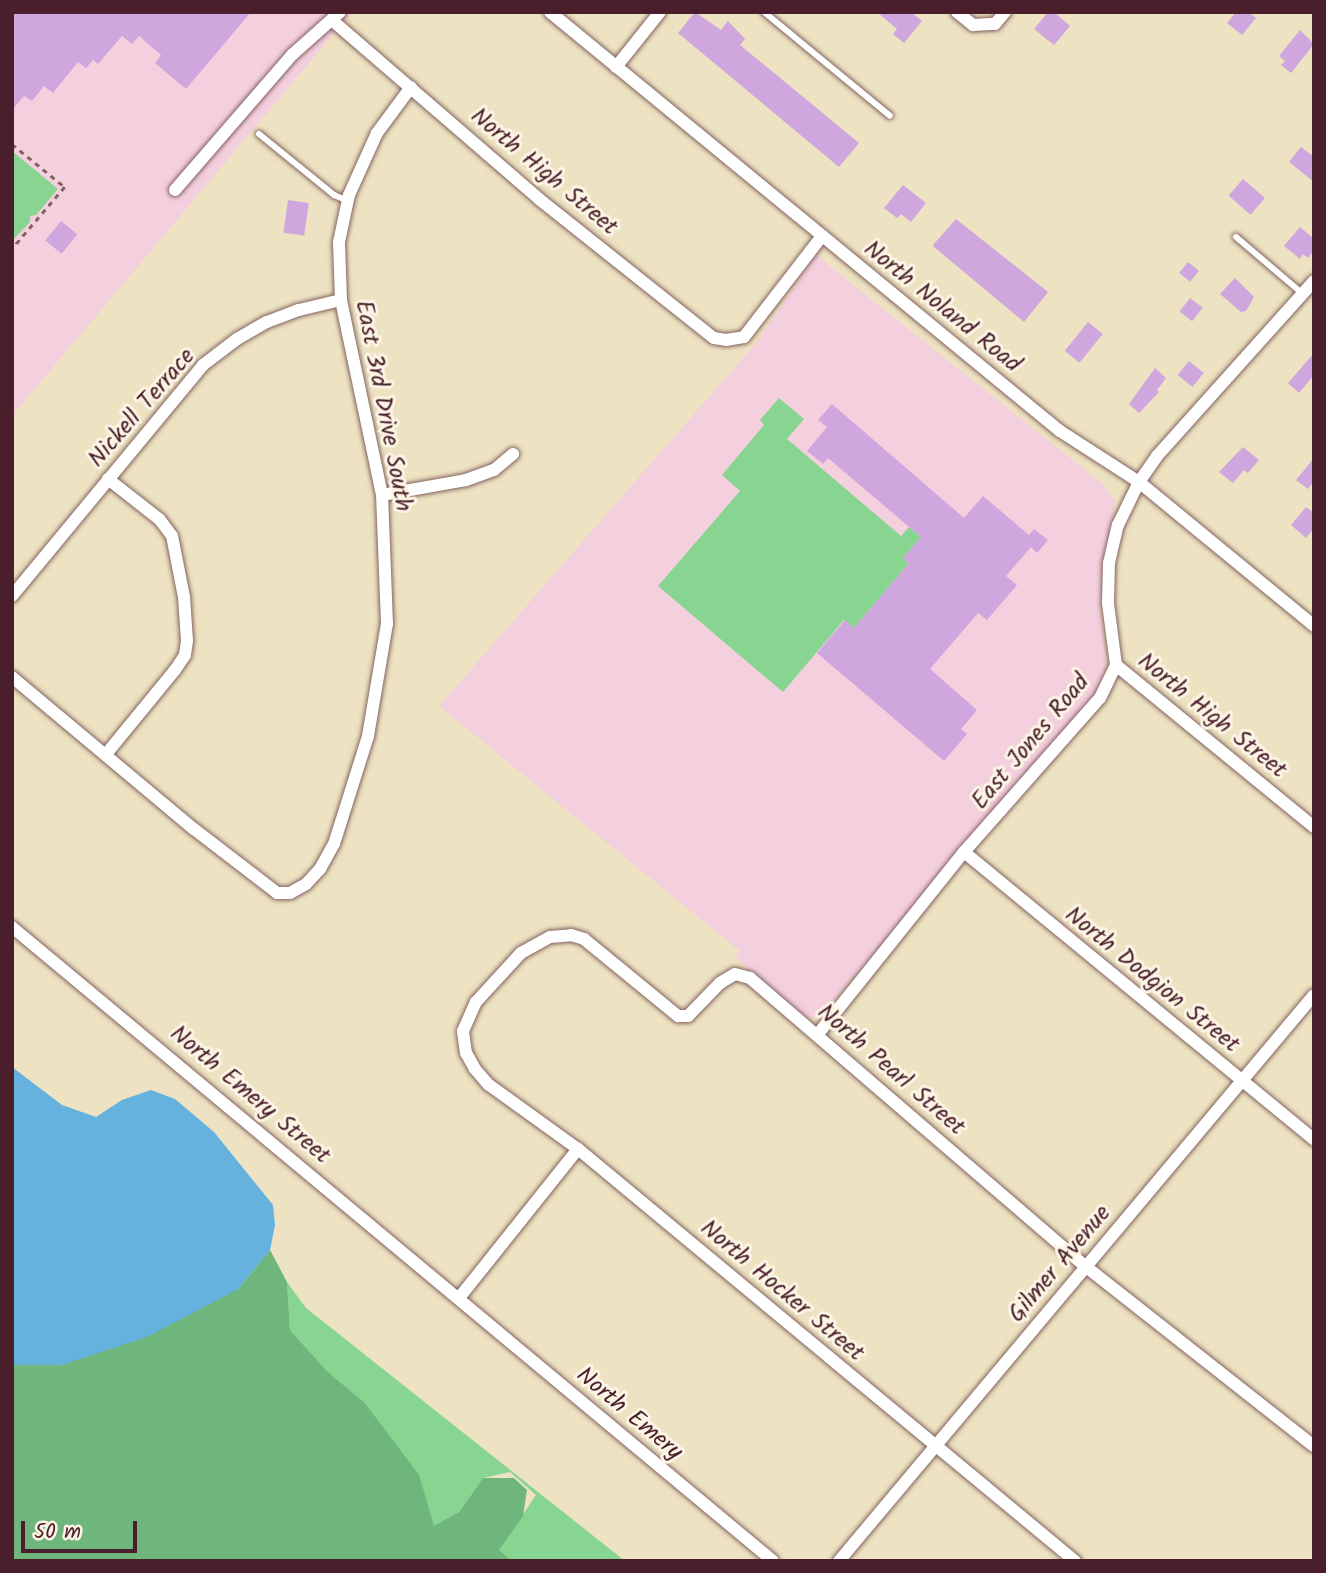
<!DOCTYPE html>
<style>
body{margin:0}
#map{position:relative;width:1326px;height:1573px;overflow:hidden;background:#ede2c1;font-family:Kalam,sans-serif}
div>[style]{position:absolute}
[style*='--x']{left:calc(var(--x)*1px);top:calc(var(--y)*1px);width:calc(var(--w)*1px);rotate:calc(var(--a)*1deg)}
.built>*{inset:0;background:#f4cfde}
.green>*{inset:0;background:#88d491}
.forest>*{inset:0;background:#6eb67b}
.water>*{inset:0;background:#66b2df}
.building>*{inset:0;background:#cfa6de;transform-origin:0 0}
.path>*{height:2.5px;margin-top:-1.25px;transform-origin:0;background:repeating-linear-gradient(90deg,#836360 0 5px,transparent 0 10px)}
.roads{filter:drop-shadow(0 0 2px #836360) drop-shadow(0 0 2px #836360)}
.lane>*{height:6px;margin:-3px;padding:0 3px;transform-origin:3px;border-radius:3px;background:#fff}
.street>*{height:12px;margin:-6px;padding:0 6px;transform-origin:6px;border-radius:6px;background:#fff}
span{translate:-50% -50%;white-space:nowrap;text-align:center;line-height:1.15;-webkit-text-stroke:6px #fcf5e5;paint-order:stroke}
.street-label{font-size:24px;color:#4a1f2b}
.frame{position:absolute;inset:0;border:14px solid #4a1f2b;pointer-events:none}
.scale{position:absolute;left:21px;top:1521px;width:116px;height:32px;box-sizing:border-box;border:4px solid #4a1f2b;border-top:0;padding-left:9px;font-size:21px;line-height:24px;white-space:nowrap;color:#4a1f2b;-webkit-text-stroke:5px #fcf5e5;paint-order:stroke}
</style>
<div id="map">
<div class="built">
<div style="clip-path:polygon(12px 12px,352px 12px,12px 416px)"></div>
<div style="clip-path:polygon(816px 255px,1105px 486px,1115px 502px,1100px 609px,1107px 664px,1102px 683px,1090px 702px,822px 1014px,811px 1018px,798px 1013px,735px 957px,740px 951px,439px 706px,757px 342px)"></div>
</div>
<div class="green">
<div style="clip-path:polygon(12px 151px,58px 189px,36px 215px,30px 216px,30px 222px,12px 241px)"></div>
<div style="clip-path:polygon(779px 398px,804px 419px,787px 439px,901px 536px,909px 527px,921px 537px,903px 558px,909px 563px,854px 628px,844px 620px,783px 692px,658px 586px,740px 491px,722px 475px,764px 425px,760px 420px)"></div>
<div style="clip-path:polygon(287px 1282px,306px 1308px,625px 1561px,512px 1561px,499px 1550px,536px 1495px,510px 1472px,483px 1478px,459px 1512px,434px 1527px,418px 1475px,365px 1403px,327px 1371px,290px 1330px)"></div>
</div>
<div class="forest">
<div style="clip-path:polygon(270px 1250px,287px 1282px,290px 1330px,327px 1371px,365px 1403px,419px 1475px,434px 1526px,459px 1512px,483px 1478px,514px 1478px,527px 1490px,523px 1516px,499px 1550px,512px 1561px,12px 1561px,12px 1365px,62px 1365px,238px 1289px)"></div>
</div>
<div class="water">
<div style="clip-path:polygon(12px 1067px,62px 1105px,96px 1117px,122px 1100px,151px 1090px,175px 1099px,214px 1132px,273px 1205px,275px 1225px,270px 1250px,238px 1289px,147px 1337px,62px 1365px,12px 1365px)"></div>
</div>
<div class="building">
<div style="clip-path:polygon(12px 12px,251px 12px,186px 89px,155px 63px,161px 55px,139px 36px,132px 44px,122px 36px,98px 64px,93px 60px,86px 68px,78px 62px,53px 93px,44px 86px,32px 101px,24px 96px,12px 110px)"></div>
<div style="clip-path:polygon(695px 12px,721px 30px,728px 21px,745px 39px,740px 45px,859px 143px,839px 167px,678px 33px)"></div>
<div style="clip-path:polygon(877px 12px,911px 12px,922px 21px,904px 43px,893px 34px,897px 29px)"></div>
<div style="clip-path:polygon(1048px 12px,1054px 12px,1070px 26px,1054px 45px,1034px 29px)"></div>
<div style="clip-path:polygon(1236px 12px,1248px 12px,1256px 18px,1242px 35px,1227px 23px)"></div>
<div style="clip-path:polygon(1300px 30px,1314px 44px,1291px 73px,1281px 65px,1285px 61px,1279px 56px)"></div>
<div style="clip-path:polygon(1301px 147px,1314px 157px,1314px 182px,1289px 162px)"></div>
<div style="left:1243px;top:179px;width:29px;height:22px;rotate:41deg"></div>
<div style="clip-path:polygon(903px 185px,926px 203px,911px 222px,901px 214px,897px 218px,884px 208px)"></div>
<div style="left:288px;top:200px;width:21px;height:33px;rotate:8deg"></div>
<div style="clip-path:polygon(956px 219px,1048px 292px,1024px 322px,934px 247px,933px 245px)"></div>
<div style="left:61px;top:221px;width:21px;height:25px;rotate:39deg"></div>
<div style="clip-path:polygon(1300px 227px,1314px 239px,1314px 250px,1308px 258px,1303px 254px,1300px 259px,1284px 246px)"></div>
<div style="left:1188px;top:262px;width:14px;height:14px;rotate:39deg"></div>
<div style="clip-path:polygon(1235px 278px,1254px 297px,1246px 311px,1241px 312px,1220px 294px)"></div>
<div style="left:1190px;top:298px;width:16px;height:17px;rotate:38deg"></div>
<div style="left:1088px;top:322px;width:19px;height:37px;rotate:39deg"></div>
<div style="clip-path:polygon(1314px 353px,1314px 375px,1299px 393px,1288px 383px)"></div>
<div style="left:1189px;top:361px;width:19px;height:18px;rotate:39deg"></div>
<div style="clip-path:polygon(1155px 368px,1166px 378px,1157px 390px,1159px 392px,1139px 413px,1129px 404px)"></div>
<div style="clip-path:polygon(832px 404px,964px 518px,983px 496px,1029px 535px,1034px 529px,1048px 540px,1037px 553px,1031px 547px,1006px 576px,1017px 585px,987px 620px,978px 613px,930px 669px,977px 710px,961px 729px,967px 734px,944px 761px,817px 653px,845px 620px,854px 628px,909px 563px,903px 558px,921px 537px,828px 458px,823px 464px,807px 451px,827px 427px,818px 420px)"></div>
<div style="clip-path:polygon(1243px 447px,1259px 460px,1248px 473px,1244px 470px,1233px 483px,1219px 472px)"></div>
<div style="clip-path:polygon(1314px 458px,1314px 481px,1308px 489px,1296px 480px)"></div>
<div style="clip-path:polygon(1306px 507px,1314px 513px,1314px 528px,1306px 538px,1291px 525px)"></div>
</div>
<div class="path">
<div style="--x:12;--y:144;--w:68;--a:39.1"></div>
<div style="--x:65;--y:187;--w:82;--a:130.5"></div>
</div>
<div class="roads">
<div class="lane">
<div style="--x:764;--y:12;--w:163;--a:39.5"></div>
<div style="--x:259;--y:134;--w:97;--a:39.1"></div>
<div style="--x:334;--y:195;--w:15;--a:23"></div>
<div style="--x:1236;--y:237;--w:88;--a:40.4"></div>
</div>
<div class="street">
<div style="--x:550;--y:12;--w:660;--a:39.41"></div>
<div style="--x:1060;--y:431;--w:94;--a:32.8"></div>
<div style="--x:1139;--y:482;--w:227;--a:39.4"></div>
<div style="--x:957;--y:12;--w:21;--a:39"></div>
<div style="--x:973;--y:25;--w:22;--a:-3"></div>
<div style="--x:995;--y:24;--w:16;--a:-50"></div>
<div style="--x:333;--y:21;--w:272;--a:40.8"></div>
<div style="--x:539;--y:199;--w:223;--a:38.5"></div>
<div style="--x:714;--y:338;--w:12;--a:9"></div>
<div style="--x:726;--y:340;--w:18;--a:-9"></div>
<div style="--x:744;--y:337;--w:128;--a:-52.3"></div>
<div style="--x:616;--y:67;--w:70;--a:-51.3"></div>
<div style="--x:175;--y:190;--w:180;--a:-49.1"></div>
<div style="--x:293;--y:54;--w:63;--a:-41.8"></div>
<div style="--x:382;--y:495;--w:85;--a:-10.1"></div>
<div style="--x:466;--y:480;--w:30;--a:-20"></div>
<div style="--x:494;--y:470;--w:25;--a:-40"></div>
<div style="--x:12;--y:596;--w:300;--a:-50.4"></div>
<div style="--x:203;--y:365;--w:43;--a:-37.4"></div>
<div style="--x:237;--y:339;--w:34;--a:-30"></div>
<div style="--x:267;--y:322;--w:34;--a:-21"></div>
<div style="--x:299;--y:310;--w:43;--a:-13.4"></div>
<div style="--x:1116;--y:665;--w:256;--a:39.3"></div>
<div style="--x:12;--y:677;--w:237;--a:39.9"></div>
<div style="--x:194;--y:829;--w:105;--a:37.6"></div>
<div style="--x:277;--y:893;--w:13;--a:0"></div>
<div style="--x:290;--y:893;--w:18;--a:-29"></div>
<div style="--x:306;--y:884;--w:21;--a:-47"></div>
<div style="--x:320;--y:869;--w:29;--a:-61"></div>
<div style="--x:334;--y:844;--w:113;--a:-72.5"></div>
<div style="--x:368;--y:736;--w:114;--a:-80.4"></div>
<div style="--x:387;--y:624;--w:129;--a:-92.2"></div>
<div style="--x:382;--y:495;--w:199;--a:-101.9"></div>
<div style="--x:341;--y:300;--w:58;--a:-92"></div>
<div style="--x:339;--y:242;--w:48;--a:-78"></div>
<div style="--x:349;--y:195;--w:68;--a:-65.7"></div>
<div style="--x:377;--y:133;--w:57;--a:-53.5"></div>
<div style="--x:107;--y:753;--w:107;--a:-50.7"></div>
<div style="--x:175;--y:670;--w:18;--a:-56"></div>
<div style="--x:185;--y:655;--w:14;--a:-82"></div>
<div style="--x:187;--y:641;--w:44;--a:-93.9"></div>
<div style="--x:184;--y:597;--w:62;--a:-101.1"></div>
<div style="--x:172;--y:536;--w:21;--a:-127"></div>
<div style="--x:159;--y:519;--w:65;--a:-141.9"></div>
<div style="--x:964;--y:852;--w:453;--a:39.4"></div>
<div style="--x:12;--y:927;--w:990;--a:39.8"></div>
<div style="--x:818;--y:1034;--w:233;--a:-51.3"></div>
<div style="--x:964;--y:852;--w:205;--a:-48.6"></div>
<div style="--x:1100;--y:698;--w:37;--a:-64"></div>
<div style="--x:1116;--y:665;--w:63;--a:-97.4"></div>
<div style="--x:1108;--y:603;--w:40;--a:-88.6"></div>
<div style="--x:1109;--y:563;--w:39;--a:-77"></div>
<div style="--x:1118;--y:525;--w:48;--a:-64"></div>
<div style="--x:1139;--y:482;--w:32;--a:-55"></div>
<div style="--x:1157;--y:456;--w:235;--a:-48.1"></div>
<div style="--x:459;--y:1298;--w:191;--a:-51.4"></div>
<div style="--x:839;--y:1561;--w:739;--a:-50"></div>
<div style="--x:1075;--y:1561;--w:646;--a:-140.34"></div>
<div style="--x:578;--y:1149;--w:111;--a:-144.2"></div>
<div style="--x:488;--y:1084;--w:20;--a:-131"></div>
<div style="--x:475;--y:1069;--w:18;--a:-119"></div>
<div style="--x:466;--y:1053;--w:22;--a:-98"></div>
<div style="--x:463;--y:1031;--w:32;--a:-66"></div>
<div style="--x:476;--y:1002;--w:67;--a:-47.4"></div>
<div style="--x:521;--y:953;--w:33;--a:-29"></div>
<div style="--x:550;--y:937;--w:21;--a:-5"></div>
<div style="--x:571;--y:935;--w:14;--a:17"></div>
<div style="--x:584;--y:939;--w:122;--a:39.3"></div>
<div style="--x:678;--y:1016;--w:10;--a:0"></div>
<div style="--x:688;--y:1016;--w:46;--a:-45.9"></div>
<div style="--x:720;--y:983;--w:17;--a:-31"></div>
<div style="--x:735;--y:974;--w:16;--a:15"></div>
<div style="--x:750;--y:978;--w:442;--a:40.7"></div>
<div style="--x:1085;--y:1266;--w:291;--a:38.2"></div>
</div>
</div>
<div class="street-label">
<span style="left:544px;top:172px;rotate:40deg">North High Street</span>
<span style="left:942px;top:307px;rotate:39deg">North Noland Road</span>
<span style="left:383px;top:406px;rotate:79deg">East 3rd Drive South</span>
<span style="left:142px;top:408px;rotate:-49deg">Nickell Terrace</span>
<span style="left:1212px;top:716px;rotate:39deg">North High Street</span>
<span style="left:1031px;top:742px;rotate:-50deg">East Jones Road</span>
<span style="left:1152px;top:980px;rotate:39deg">North Dodgion Street</span>
<span style="left:891px;top:1070px;rotate:41deg">North Pearl Street</span>
<span style="left:250px;top:1095px;rotate:40deg">North Emery Street</span>
<span style="left:1060px;top:1264px;rotate:-50deg">Gilmer Avenue</span>
<span style="left:782px;top:1291px;rotate:40deg">North Hocker Street</span>
<span style="left:629px;top:1414px;rotate:40deg">North Emery</span>
</div>
<div class="frame"></div>
<div class="scale">50 m</div>
</div>
